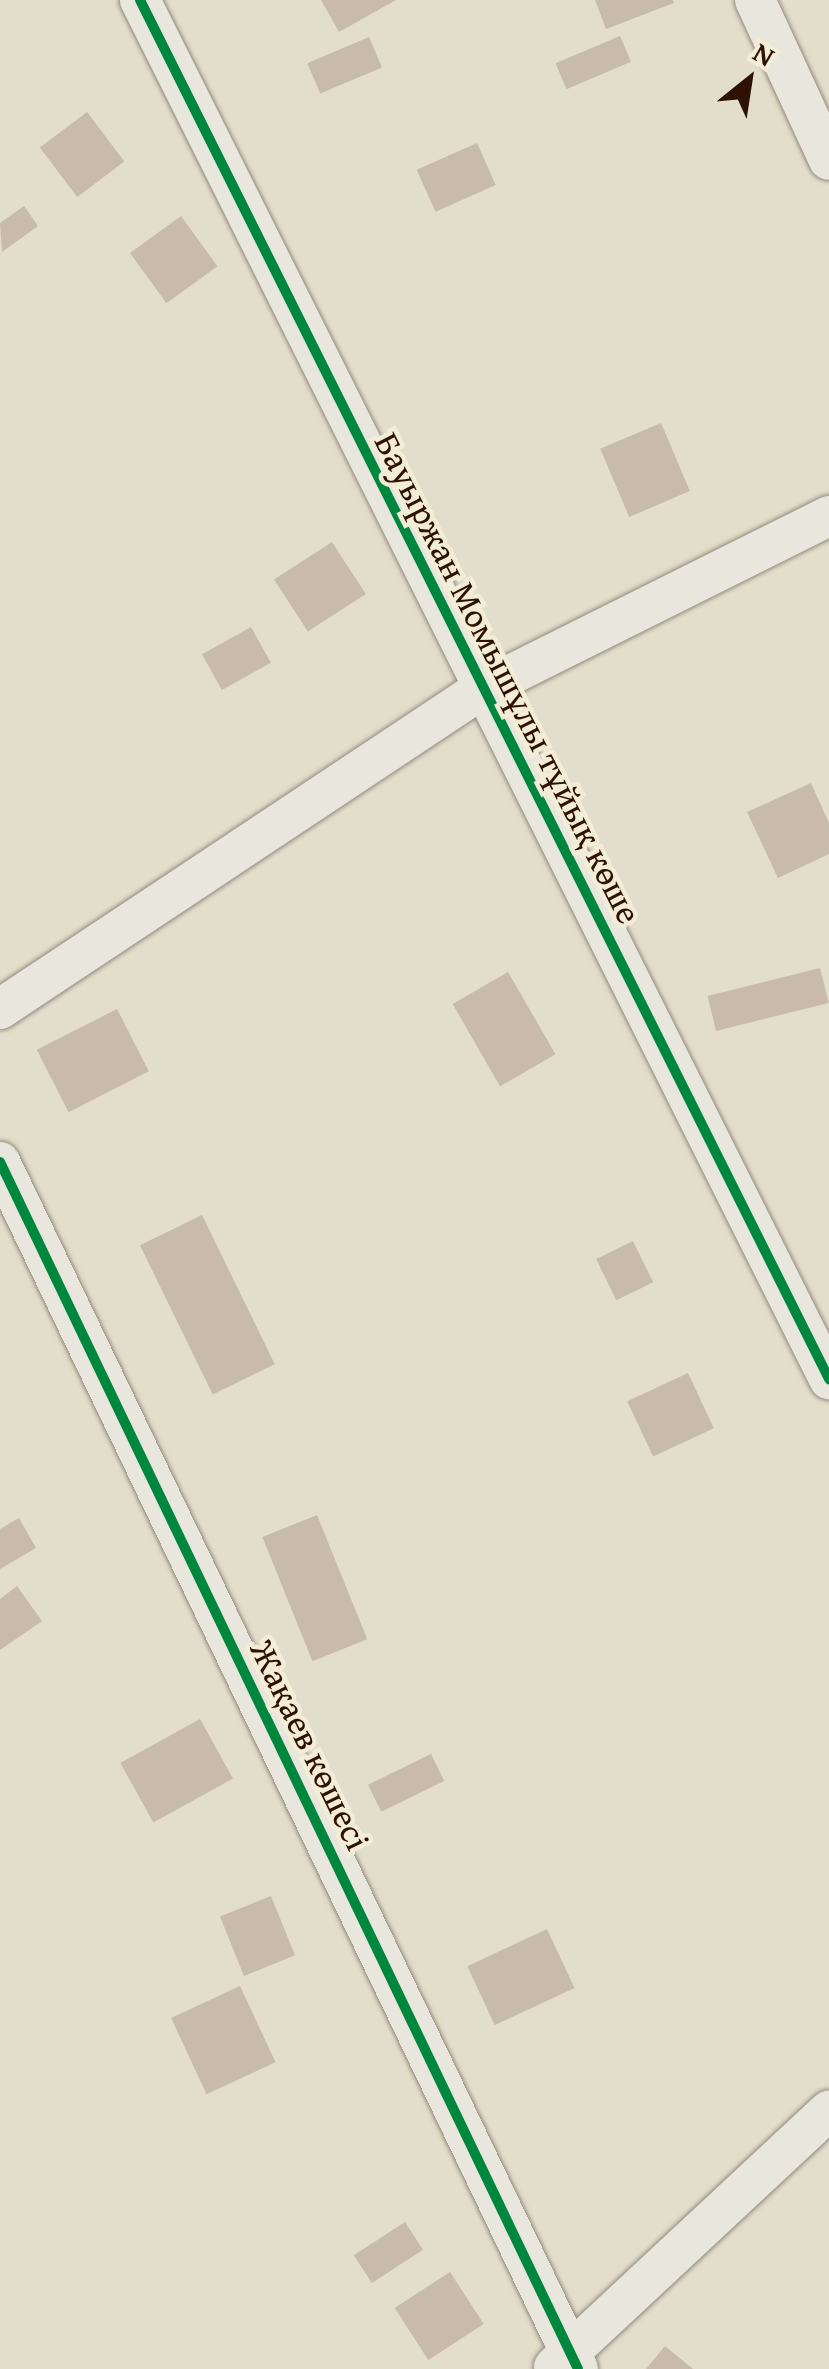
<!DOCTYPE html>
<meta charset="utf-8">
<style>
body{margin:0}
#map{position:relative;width:829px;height:2369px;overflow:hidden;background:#e3ddcb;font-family:"Gentium Book Plus",serif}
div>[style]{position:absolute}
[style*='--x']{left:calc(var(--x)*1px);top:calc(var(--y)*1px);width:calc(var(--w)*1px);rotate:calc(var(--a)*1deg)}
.building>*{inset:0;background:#c8bbab;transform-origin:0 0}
.roads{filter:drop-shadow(0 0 2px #928a7f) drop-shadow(0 0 2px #928a7f)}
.minor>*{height:40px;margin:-20px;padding:0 20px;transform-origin:20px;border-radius:20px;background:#e9e6dd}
.cycleway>*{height:10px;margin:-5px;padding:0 5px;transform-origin:5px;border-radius:5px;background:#00873e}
span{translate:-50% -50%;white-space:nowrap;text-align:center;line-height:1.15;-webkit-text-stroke:9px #f3ecd7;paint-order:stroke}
.street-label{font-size:35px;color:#2d1204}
.north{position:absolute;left:699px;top:30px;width:100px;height:100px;-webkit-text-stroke:8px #f3ecd7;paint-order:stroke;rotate:30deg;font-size:28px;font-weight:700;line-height:40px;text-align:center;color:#2d1204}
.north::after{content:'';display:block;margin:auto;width:35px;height:45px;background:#2d1204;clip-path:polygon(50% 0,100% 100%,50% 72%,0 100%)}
</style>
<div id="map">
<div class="building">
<div style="clip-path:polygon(321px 0,396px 0,339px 32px)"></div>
<div style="clip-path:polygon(595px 0,673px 0,674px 3px,606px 29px)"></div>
<div style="left:620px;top:36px;width:28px;height:70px;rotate:67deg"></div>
<div style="left:369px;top:37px;width:33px;height:67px;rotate:67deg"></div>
<div style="left:87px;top:112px;width:62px;height:59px;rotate:53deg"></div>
<div style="left:477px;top:143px;width:46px;height:66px;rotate:66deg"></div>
<div style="clip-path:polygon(24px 206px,38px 226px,2px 252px,0 223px)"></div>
<div style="left:181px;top:216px;width:62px;height:63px;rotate:54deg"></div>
<div style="left:661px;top:423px;width:74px;height:66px;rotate:67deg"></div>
<div style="left:332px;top:542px;width:62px;height:69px;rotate:57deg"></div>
<div style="left:251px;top:627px;width:41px;height:56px;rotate:61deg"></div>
<div style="clip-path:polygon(811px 783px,829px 823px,829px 854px,778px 878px,747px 812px)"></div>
<div style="left:820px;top:968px;width:36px;height:116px;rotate:76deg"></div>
<div style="left:508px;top:972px;width:95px;height:64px;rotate:60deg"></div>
<div style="left:117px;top:1009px;width:70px;height:90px;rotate:63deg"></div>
<div style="left:202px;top:1215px;width:166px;height:69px;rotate:64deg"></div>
<div style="left:633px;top:1241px;width:46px;height:41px;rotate:64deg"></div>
<div style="left:688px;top:1373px;width:61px;height:67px;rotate:65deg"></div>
<div style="left:317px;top:1515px;width:134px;height:59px;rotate:68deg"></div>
<div style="clip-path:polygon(19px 1518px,36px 1548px,0 1569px,0 1529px)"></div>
<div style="clip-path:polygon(17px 1586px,42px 1621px,0 1650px,0 1599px)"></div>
<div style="left:200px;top:1719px;width:68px;height:91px;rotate:61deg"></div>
<div style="left:431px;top:1754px;width:30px;height:70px;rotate:64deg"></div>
<div style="left:271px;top:1896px;width:64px;height:55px;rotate:68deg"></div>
<div style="left:547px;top:1929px;width:65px;height:88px;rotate:65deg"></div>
<div style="left:240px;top:1986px;width:84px;height:76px;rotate:65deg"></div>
<div style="left:405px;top:2222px;width:33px;height:61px;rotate:57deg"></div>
<div style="left:450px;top:2272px;width:62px;height:66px;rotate:57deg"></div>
<div style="clip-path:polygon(665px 2346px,693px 2369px,646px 2369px)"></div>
</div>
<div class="roads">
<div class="minor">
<div style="--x:140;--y:0;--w:1542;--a:63.45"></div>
<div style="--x:755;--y:0;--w:176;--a:65.2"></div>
<div style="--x:0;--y:1009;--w:579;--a:-33.58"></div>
<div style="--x:482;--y:689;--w:388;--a:-26.5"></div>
<div style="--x:0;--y:1162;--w:1338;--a:64.41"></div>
<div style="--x:554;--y:2367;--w:376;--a:-43"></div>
</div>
</div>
<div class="cycleway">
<div style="--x:140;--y:0;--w:1542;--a:63.45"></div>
<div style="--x:0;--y:1162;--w:1338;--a:64.41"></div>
</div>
<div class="street-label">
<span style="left:508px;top:678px;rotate:63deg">Бауыржан Момышұлы тұйық көше</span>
<span style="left:310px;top:1745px;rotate:64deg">Жақаев көшесі</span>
</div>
<div class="north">N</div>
</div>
